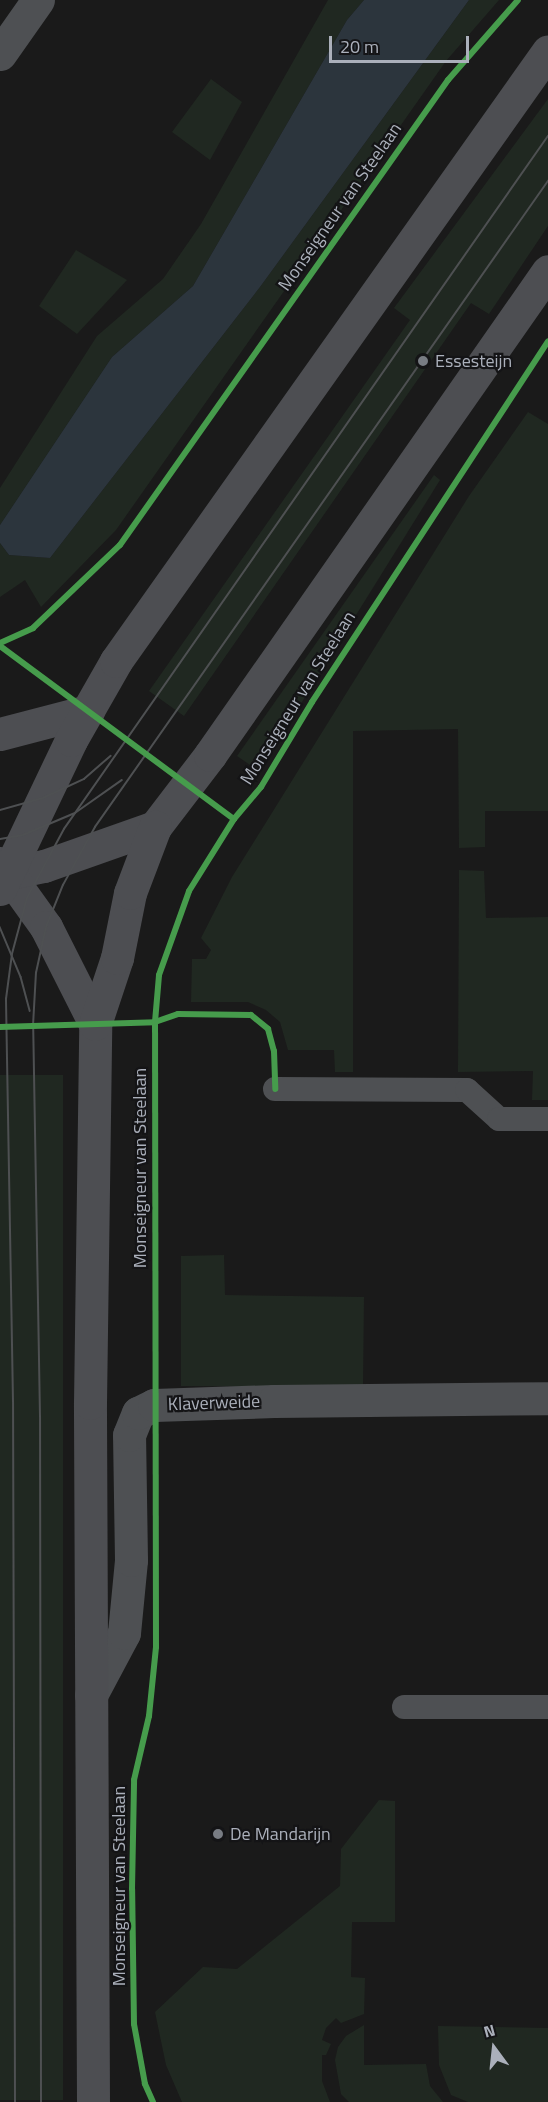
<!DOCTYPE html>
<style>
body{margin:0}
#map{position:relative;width:548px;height:2102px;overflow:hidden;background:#1a1a1a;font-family:"Titillium Web",sans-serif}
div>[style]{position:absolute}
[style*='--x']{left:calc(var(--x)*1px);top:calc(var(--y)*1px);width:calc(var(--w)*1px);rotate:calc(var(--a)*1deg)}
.green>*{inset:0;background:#202821;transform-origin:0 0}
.water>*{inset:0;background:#2c353d}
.lane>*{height:24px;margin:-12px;padding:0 12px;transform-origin:12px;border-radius:12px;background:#4e5053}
.street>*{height:33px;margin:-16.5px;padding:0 16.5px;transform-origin:16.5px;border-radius:16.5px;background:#4e5053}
.secondary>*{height:33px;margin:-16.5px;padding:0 16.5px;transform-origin:16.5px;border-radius:16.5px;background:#4d4e52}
.tram>*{height:1.5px;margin:-0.75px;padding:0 0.75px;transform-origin:0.75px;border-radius:0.75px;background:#4e5052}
.cycleway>*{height:6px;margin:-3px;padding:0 3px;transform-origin:3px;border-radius:3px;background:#469c4c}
.dots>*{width:16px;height:16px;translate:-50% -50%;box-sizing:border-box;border:3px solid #141416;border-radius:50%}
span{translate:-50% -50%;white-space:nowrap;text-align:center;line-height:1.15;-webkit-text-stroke:4.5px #141416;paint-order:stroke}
.street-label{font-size:18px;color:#abb0bb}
.poi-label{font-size:18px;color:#abb0bb}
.left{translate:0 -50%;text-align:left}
.north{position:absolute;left:464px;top:2018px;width:60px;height:60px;-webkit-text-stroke:4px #141416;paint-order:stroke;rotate:345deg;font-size:16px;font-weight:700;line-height:24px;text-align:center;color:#abb0bb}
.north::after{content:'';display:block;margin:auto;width:21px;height:27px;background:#abb0bb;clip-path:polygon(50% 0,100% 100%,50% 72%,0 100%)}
.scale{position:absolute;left:329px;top:36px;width:140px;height:27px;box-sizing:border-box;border:3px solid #abb0bb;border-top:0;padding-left:8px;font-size:18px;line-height:21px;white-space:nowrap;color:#abb0bb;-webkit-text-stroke:4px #141416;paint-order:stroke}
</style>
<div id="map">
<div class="green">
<div style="clip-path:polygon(328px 0,364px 0,347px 20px,193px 286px,112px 357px,0 525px,0 488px,97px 336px,163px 279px,201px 224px)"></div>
<div style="clip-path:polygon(469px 0,499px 0,446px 61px,116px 530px,41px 607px,25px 580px,0 597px,0 543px,9px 555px,50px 558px,260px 287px)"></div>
<div style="clip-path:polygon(211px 79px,242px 102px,210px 160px,172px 132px)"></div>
<div style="clip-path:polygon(548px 99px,548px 226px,489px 314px,471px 303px,184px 716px,149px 691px,410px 320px,394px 308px)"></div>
<div style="clip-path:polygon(76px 250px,127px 280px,77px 334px,39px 306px)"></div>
<div style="clip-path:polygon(528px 412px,548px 424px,548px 811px,485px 811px,485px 847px,459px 848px,458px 729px,353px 731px,353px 1072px,335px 1072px,334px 1050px,288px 1050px,280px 1022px,266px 1010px,248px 1002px,191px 1002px,192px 959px,206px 959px,211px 950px,201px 938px,232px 877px,469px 496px)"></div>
<div style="clip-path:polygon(434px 475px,440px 480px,259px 771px,237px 756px)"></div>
<div style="clip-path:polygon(459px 870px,484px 871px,486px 918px,548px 917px,548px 1100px,532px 1100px,533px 1071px,458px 1072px)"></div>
<div style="left:63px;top:1075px;width:1025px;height:63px;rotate:90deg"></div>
<div style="clip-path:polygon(224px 1255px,225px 1295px,364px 1297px,363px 1387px,181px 1386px,181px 1256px)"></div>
<div style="clip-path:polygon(379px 1800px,395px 1801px,395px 1922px,352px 1922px,351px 1977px,365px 1978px,364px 2014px,341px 2023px,336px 2018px,326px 2028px,322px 2040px,331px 2044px,326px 2055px,322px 2055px,322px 2081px,330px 2102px,182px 2102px,166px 2065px,155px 2012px,203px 1967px,237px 1969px,340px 1886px,341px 1849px)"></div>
<div style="clip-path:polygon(364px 2025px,364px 2065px,426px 2064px,430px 2086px,443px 2102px,349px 2102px,341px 2094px,335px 2060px,338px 2047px,346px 2036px)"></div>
<div style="clip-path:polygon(438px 2026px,548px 2028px,548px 2102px,468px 2102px,451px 2095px,439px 2065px)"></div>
</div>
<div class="water">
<div style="clip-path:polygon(364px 0,469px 0,260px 287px,50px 558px,9px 555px,0 543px,0 525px,112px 357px,193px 286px,347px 20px)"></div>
</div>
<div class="lane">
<div style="--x:275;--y:1089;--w:192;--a:0.3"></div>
<div style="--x:467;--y:1090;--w:43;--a:42.2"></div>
<div style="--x:499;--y:1119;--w:49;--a:0"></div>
<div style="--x:404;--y:1707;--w:144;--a:0"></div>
</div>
<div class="street">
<div style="--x:0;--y:54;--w:66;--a:-54.9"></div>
<div style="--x:91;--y:1695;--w:70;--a:-62"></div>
<div style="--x:124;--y:1633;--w:73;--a:-84.5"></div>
<div style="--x:131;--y:1560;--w:125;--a:-90.9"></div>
<div style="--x:129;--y:1435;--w:24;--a:-68"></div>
<div style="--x:138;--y:1413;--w:18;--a:-27"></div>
<div style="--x:154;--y:1405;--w:120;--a:-1.9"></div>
<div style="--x:274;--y:1401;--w:274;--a:-0.6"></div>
</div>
<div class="secondary">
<div style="--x:0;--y:734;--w:91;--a:-14.6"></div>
<div style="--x:0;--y:863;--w:79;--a:54.3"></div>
<div style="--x:46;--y:927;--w:109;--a:63.2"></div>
<div style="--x:0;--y:875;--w:45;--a:-11.6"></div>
<div style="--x:44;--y:866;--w:118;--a:-19.4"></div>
<div style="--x:155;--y:827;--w:91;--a:-52.6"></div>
<div style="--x:210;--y:755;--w:590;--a:-55.07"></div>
<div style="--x:0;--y:889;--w:165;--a:-64.5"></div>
<div style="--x:71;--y:740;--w:91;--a:-60.3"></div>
<div style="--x:116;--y:661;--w:747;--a:-54.69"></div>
<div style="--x:93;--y:2102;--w:699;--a:-90.25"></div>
<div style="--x:90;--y:1403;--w:379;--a:-89.2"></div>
<div style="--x:95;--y:1024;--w:70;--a:-71.6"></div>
<div style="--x:117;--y:958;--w:66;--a:-78.7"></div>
<div style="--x:130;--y:893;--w:71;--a:-69.3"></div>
</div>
<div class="tram">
<div style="--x:0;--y:810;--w:45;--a:-15.6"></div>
<div style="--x:43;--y:798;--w:45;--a:-24.9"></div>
<div style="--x:84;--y:779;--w:35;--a:-41"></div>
<div style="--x:0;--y:839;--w:23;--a:-10"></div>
<div style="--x:23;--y:835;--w:56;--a:-22.9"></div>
<div style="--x:75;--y:813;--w:57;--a:-35.1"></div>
<div style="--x:0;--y:927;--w:54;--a:67.2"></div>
<div style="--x:21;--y:977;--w:35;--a:75"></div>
<div style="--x:15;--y:2102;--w:700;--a:-90.16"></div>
<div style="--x:13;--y:1402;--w:403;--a:-91"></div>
<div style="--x:6;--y:999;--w:45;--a:-82.4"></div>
<div style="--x:12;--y:954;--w:58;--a:-75"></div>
<div style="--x:27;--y:898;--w:78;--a:-61.8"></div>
<div style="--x:64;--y:829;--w:845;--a:-55.07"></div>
<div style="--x:41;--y:2102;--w:685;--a:-90.08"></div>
<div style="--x:40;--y:1417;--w:391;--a:-91"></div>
<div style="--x:33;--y:1026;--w:53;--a:-86.8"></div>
<div style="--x:36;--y:973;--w:47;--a:-77.7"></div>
<div style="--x:46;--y:927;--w:45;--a:-68"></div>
<div style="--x:63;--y:885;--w:66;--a:-61.1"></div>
<div style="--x:95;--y:827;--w:789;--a:-54.96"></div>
</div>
<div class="cycleway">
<div style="--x:0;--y:643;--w:36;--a:-24"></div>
<div style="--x:33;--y:628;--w:120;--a:-43.7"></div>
<div style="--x:120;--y:545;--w:569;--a:-54.8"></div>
<div style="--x:448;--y:80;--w:106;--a:-48.8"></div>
<div style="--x:0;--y:646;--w:291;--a:36.5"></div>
<div style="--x:0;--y:1027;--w:155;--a:-1.8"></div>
<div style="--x:155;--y:1022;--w:24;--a:-19"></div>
<div style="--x:178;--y:1014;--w:73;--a:0.8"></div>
<div style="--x:251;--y:1015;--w:22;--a:39"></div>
<div style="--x:268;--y:1029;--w:23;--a:75"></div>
<div style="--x:274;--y:1051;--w:38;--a:88"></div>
<div style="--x:153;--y:2102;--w:20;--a:-114"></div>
<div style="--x:145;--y:2084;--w:61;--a:-100.4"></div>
<div style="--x:134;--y:2024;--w:135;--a:-90.8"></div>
<div style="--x:132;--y:1889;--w:109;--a:-88.9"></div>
<div style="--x:134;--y:1780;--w:66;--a:-76.8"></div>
<div style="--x:149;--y:1716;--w:69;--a:-84.2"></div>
<div style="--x:156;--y:1647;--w:625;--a:-90.09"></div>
<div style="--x:155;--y:1022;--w:47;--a:-85.1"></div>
<div style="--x:159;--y:975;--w:89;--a:-70.3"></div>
<div style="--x:189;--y:891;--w:85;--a:-58"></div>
<div style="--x:234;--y:819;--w:42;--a:-49.8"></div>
<div style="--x:261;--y:787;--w:99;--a:-59"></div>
<div style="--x:312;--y:702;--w:431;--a:-56.8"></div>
</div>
<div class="dots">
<div style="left:423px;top:361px;background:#787c83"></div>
<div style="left:218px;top:1834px;background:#787c83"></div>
</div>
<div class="street-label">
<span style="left:340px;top:207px;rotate:-55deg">Monseigneur van Steelaan</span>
<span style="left:298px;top:698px;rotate:-58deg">Monseigneur van Steelaan</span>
<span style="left:140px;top:1168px;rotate:-90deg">Monseigneur van Steelaan</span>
<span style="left:214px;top:1403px;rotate:-2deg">Klaverweide</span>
<span style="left:119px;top:1886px;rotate:-90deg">Monseigneur van Steelaan</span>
</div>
<div class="poi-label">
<span class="left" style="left:435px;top:361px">Essesteijn</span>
<span class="left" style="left:230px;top:1834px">De Mandarijn</span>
</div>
<div class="north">N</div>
<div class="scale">20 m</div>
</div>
